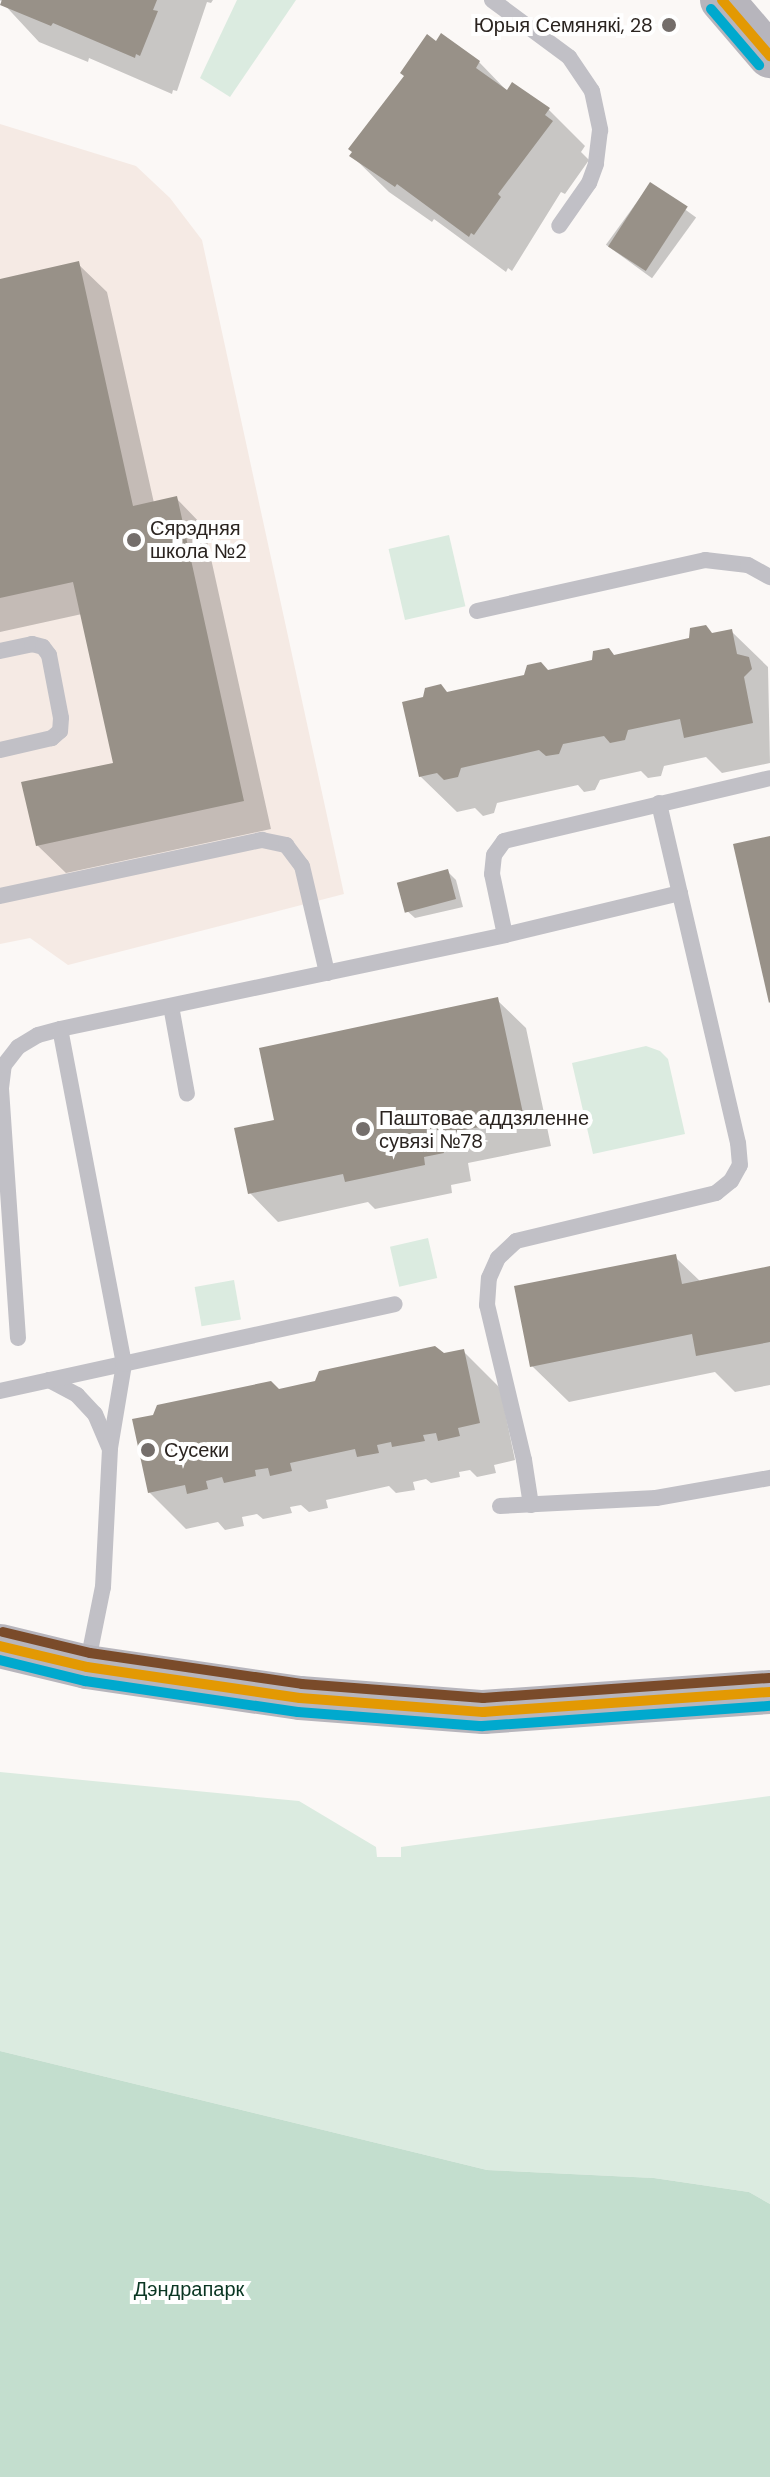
<!DOCTYPE html>
<meta charset="utf-8">
<style>
body{margin:0}
#map{position:relative;width:770px;height:2477px;overflow:hidden;background:#fbf8f6;font-family:"DM Sans",sans-serif}
div>[style]{position:absolute}
[style*='--x']{left:calc(var(--x)*1px);top:calc(var(--y)*1px);width:calc(var(--w)*1px);rotate:calc(var(--a)*1deg)}
.built>*{inset:0;background:#f5eae4}
.green>*{inset:0;background:#dbebe0;transform-origin:0 0}
.forest>*{inset:0;background:#c3dece}
.shadow>*{inset:0;background:#0003;transform-origin:0 0}
.building>*{inset:0;background:#989188;transform-origin:0 0}
.lane>*{height:16px;margin:-8px;padding:0 8px;transform-origin:8px;border-radius:8px;background:#c1c0c6}
.secondary>*{height:44px;margin:-22px;padding:0 22px;transform-origin:22px;border-radius:22px;background:#b7b5bc}
.bus-1>*{height:10px;margin:-5px;padding:0 5px;transform-origin:5px;border-radius:5px;background:#e39903}
.bus-2>*{height:10px;margin:-5px;padding:0 5px;transform-origin:5px;border-radius:5px;background:#00a9ce}
.bus-3>*{height:10px;margin:-5px;padding:0 5px;transform-origin:5px;border-radius:5px;background:#7a4b2a}
.dots>*{width:22px;height:22px;translate:-50% -50%;box-sizing:border-box;border:4px solid #fff;border-radius:50%}
span{translate:-50% -50%;white-space:nowrap;text-align:center;line-height:1.15;-webkit-text-stroke:8px #fff;paint-order:stroke}
.poi-label{font-size:20px;color:#2b2420}
.right{translate:-100% -50%;text-align:right}
.left{translate:0 -50%;text-align:left}
.park-label{font-size:20px;color:#0a3623}
</style>
<div id="map">
<div class="built">
<div style="clip-path:polygon(0 124px,136px 166px,170px 198px,202px 240px,344px 894px,68px 965px,30px 938px,0 944px)"></div>
</div>
<div class="green">
<div style="clip-path:polygon(237px 0,296px 0,230px 97px,200px 78px)"></div>
<div style="left:449px;top:535px;width:73px;height:62px;rotate:77deg"></div>
<div style="clip-path:polygon(646px 1046px,660px 1051px,668px 1059px,685px 1134px,593px 1154px,572px 1063px)"></div>
<div style="left:428px;top:1238px;width:41px;height:39px;rotate:77deg"></div>
<div style="left:234px;top:1280px;width:40px;height:40px;rotate:80deg"></div>
<div style="clip-path:polygon(0 1772px,299px 1801px,376px 1847px,377px 1857px,401px 1857px,401px 1847px,770px 1796px,770px 2204px,749px 2192px,654px 2178px,487px 2170px,0 2051px)"></div>
</div>
<div class="forest">
<div style="clip-path:polygon(0 2051px,487px 2170px,654px 2178px,749px 2192px,770px 2204px,770px 2477px,0 2477px)"></div>
</div>
<div class="shadow">
<div style="clip-path:polygon(0 0,213px 0,211px 3px,207px 2px,177px 91px,173px 90px,172px 94px,89px 58px,88px 62px,39px 42px)"></div>
<div style="clip-path:polygon(441px 36px,479px 62px,508px 92px,548px 109px,585px 146px,581px 152px,589px 160px,565px 194px,561px 192px,512px 271px,508px 268px,506px 272px,434px 219px,432px 222px,389px 192px,352px 156px)"></div>
<div style="left:650px;top:184px;width:57px;height:75px;rotate:36deg"></div>
<div style="clip-path:polygon(78px 264px,107px 292px,154px 503px,176px 498px,204px 527px,271px 829px,66px 873px,37px 845px,115px 764px,82px 614px,0 632px,0 281px)"></div>
<div style="clip-path:polygon(731px 631px,768px 667px,770px 763px,722px 773px,706px 757px,664px 766px,661px 776px,648px 778px,641px 771px,600px 780px,595px 790px,584px 792px,578px 785px,497px 803px,494px 813px,483px 816px,475px 808px,457px 812px,420px 776px,447px 694px)"></div>
<div style="clip-path:polygon(448px 872px,456px 880px,463px 907px,415px 918px,406px 910px)"></div>
<div style="clip-path:polygon(497px 1000px,526px 1028px,551px 1146px,468px 1163px,471px 1181px,451px 1185px,452px 1193px,375px 1209px,368px 1202px,278px 1222px,250px 1193px,277px 1121px)"></div>
<div style="clip-path:polygon(675px 1257px,701px 1282px,770px 1268px,770px 1385px,735px 1392px,715px 1372px,569px 1402px,532px 1366px)"></div>
<div style="clip-path:polygon(463px 1351px,500px 1388px,515px 1460px,494px 1465px,496px 1473px,477px 1477px,470px 1470px,459px 1472px,460px 1477px,431px 1483px,426px 1479px,413px 1482px,415px 1490px,396px 1493px,389px 1486px,326px 1500px,328px 1508px,309px 1512px,301px 1505px,290px 1507px,292px 1513px,263px 1519px,257px 1514px,242px 1517px,244px 1526px,225px 1530px,218px 1522px,186px 1529px,149px 1492px,278px 1391px)"></div>
</div>
<div class="building">
<div style="clip-path:polygon(2px 0,157px 0,153px 10px,158px 11px,140px 56px,136px 54px,135px 58px,53px 23px,51px 26px,0 5px)"></div>
<div style="clip-path:polygon(441px 33px,480px 61px,476px 68px,507px 90px,512px 82px,550px 108px,545px 115px,553px 121px,498px 194px,501px 197px,474px 235px,471px 233px,469px 237px,397px 184px,395px 187px,349px 156px,352px 152px,348px 149px,404px 76px,400px 73px,427px 34px,436px 41px)"></div>
<div style="left:650px;top:182px;width:45px;height:77px;rotate:33deg"></div>
<div style="clip-path:polygon(79px 261px,133px 506px,177px 496px,244px 801px,36px 846px,21px 782px,113px 763px,73px 582px,0 598px,0 279px)"></div>
<div style="clip-path:polygon(706px 625px,712px 633px,732px 629px,737px 654px,749px 657px,752px 669px,744px 677px,753px 723px,684px 738px,680px 719px,628px 730px,625px 740px,610px 743px,604px 736px,563px 744px,559px 754px,546px 756px,539px 750px,461px 768px,458px 777px,444px 780px,437px 773px,419px 777px,402px 702px,423px 697px,425px 688px,441px 684px,447px 692px,524px 675px,527px 665px,541px 662px,548px 670px,592px 660px,593px 651px,609px 648px,614px 655px,689px 638px,690px 628px)"></div>
<div style="clip-path:polygon(770px 836px,770px 1002px,769px 1003px,733px 844px)"></div>
<div style="left:448px;top:869px;width:31px;height:53px;rotate:75deg"></div>
<div style="clip-path:polygon(498px 997px,524px 1118px,440px 1135px,444px 1153px,424px 1157px,425px 1165px,345px 1182px,343px 1174px,248px 1194px,234px 1128px,274px 1120px,259px 1048px)"></div>
<div style="clip-path:polygon(676px 1254px,682px 1284px,770px 1266px,770px 1342px,696px 1356px,692px 1334px,530px 1367px,514px 1286px)"></div>
<div style="clip-path:polygon(435px 1346px,444px 1353px,464px 1349px,480px 1423px,458px 1428px,460px 1436px,438px 1441px,436px 1433px,423px 1435px,425px 1441px,392px 1447px,391px 1442px,377px 1445px,379px 1453px,357px 1457px,355px 1449px,290px 1463px,292px 1471px,270px 1476px,268px 1468px,255px 1470px,256px 1476px,224px 1483px,222px 1477px,206px 1481px,208px 1489px,187px 1494px,185px 1485px,148px 1493px,132px 1419px,153px 1415px,157px 1405px,271px 1381px,279px 1389px,315px 1381px,319px 1371px)"></div>
</div>
<div class="lane">
<div style="--x:492;--y:0;--w:96;--a:36.5"></div>
<div style="--x:569;--y:57;--w:41;--a:55.9"></div>
<div style="--x:592;--y:91;--w:40;--a:78"></div>
<div style="--x:600;--y:130;--w:34;--a:97"></div>
<div style="--x:596;--y:164;--w:20;--a:110"></div>
<div style="--x:589;--y:183;--w:52;--a:124.9"></div>
<div style="--x:477;--y:611;--w:234;--a:-12.6"></div>
<div style="--x:705;--y:560;--w:43;--a:6.6"></div>
<div style="--x:748;--y:565;--w:25;--a:29"></div>
<div style="--x:0;--y:651;--w:33;--a:-12"></div>
<div style="--x:32;--y:644;--w:11;--a:15"></div>
<div style="--x:43;--y:647;--w:10;--a:53"></div>
<div style="--x:49;--y:655;--w:64;--a:79.2"></div>
<div style="--x:61;--y:718;--w:13;--a:94"></div>
<div style="--x:60;--y:731;--w:11;--a:139"></div>
<div style="--x:52;--y:738;--w:53;--a:167"></div>
<div style="--x:0;--y:896;--w:268;--a:-12.1"></div>
<div style="--x:262;--y:840;--w:25;--a:12"></div>
<div style="--x:286;--y:845;--w:26;--a:53"></div>
<div style="--x:302;--y:866;--w:110;--a:76.8"></div>
<div style="--x:505;--y:935;--w:62;--a:-102"></div>
<div style="--x:492;--y:874;--w:19;--a:-84"></div>
<div style="--x:494;--y:855;--w:17;--a:-54"></div>
<div style="--x:504;--y:841;--w:273;--a:-13.3"></div>
<div style="--x:171;--y:1006;--w:89;--a:79.7"></div>
<div style="--x:18;--y:1338;--w:251;--a:-93.9"></div>
<div style="--x:1;--y:1088;--w:23;--a:-83"></div>
<div style="--x:4;--y:1065;--w:23;--a:-52"></div>
<div style="--x:18;--y:1047;--w:23;--a:-31"></div>
<div style="--x:38;--y:1035;--w:23;--a:-15"></div>
<div style="--x:49;--y:1380;--w:32;--a:28"></div>
<div style="--x:77;--y:1395;--w:26;--a:47"></div>
<div style="--x:95;--y:1414;--w:36;--a:67"></div>
<div style="--x:0;--y:1391;--w:404;--a:-12.4"></div>
<div style="--x:531;--y:1505;--w:46;--a:-98.8"></div>
<div style="--x:524;--y:1460;--w:159;--a:-103.4"></div>
<div style="--x:487;--y:1305;--w:27;--a:-86"></div>
<div style="--x:489;--y:1278;--w:22;--a:-66"></div>
<div style="--x:498;--y:1258;--w:25;--a:-43"></div>
<div style="--x:516;--y:1241;--w:206;--a:-13.5"></div>
<div style="--x:716;--y:1193;--w:19;--a:-39"></div>
<div style="--x:731;--y:1181;--w:18;--a:-61"></div>
<div style="--x:740;--y:1165;--w:22;--a:-95"></div>
<div style="--x:738;--y:1143;--w:349;--a:-103.1"></div>
<div style="--x:500;--y:1506;--w:156;--a:-2.9"></div>
<div style="--x:656;--y:1498;--w:116;--a:-10"></div>
<div style="--x:87;--y:1666;--w:81;--a:-78.6"></div>
<div style="--x:103;--y:1587;--w:139;--a:-87.1"></div>
<div style="--x:110;--y:1448;--w:85;--a:-80.5"></div>
<div style="--x:124;--y:1364;--w:341;--a:-100.8"></div>
<div style="--x:60;--y:1029;--w:455;--a:-11.9"></div>
<div style="--x:505;--y:935;--w:180;--a:-13.5"></div>
</div>
<div class="secondary">
<div style="--x:722;--y:0;--w:74;--a:49.4"></div>
<div style="--x:0;--y:1646;--w:89;--a:13.6"></div>
<div style="--x:87;--y:1667;--w:215;--a:8.3"></div>
<div style="--x:300;--y:1698;--w:184;--a:4.4"></div>
<div style="--x:483;--y:1712;--w:288;--a:-4"></div>
</div>
<div class="bus-1">
<div style="--x:722;--y:0;--w:74;--a:49.4"></div>
<div style="--x:0;--y:1646;--w:89;--a:13.6"></div>
<div style="--x:87;--y:1667;--w:215;--a:8.3"></div>
<div style="--x:300;--y:1698;--w:184;--a:4.4"></div>
<div style="--x:483;--y:1712;--w:288;--a:-4"></div>
</div>
<div class="bus-2">
<div style="--x:711;--y:9;--w:74;--a:49.4"></div>
<div style="--x:0;--y:1660;--w:88;--a:13.9"></div>
<div style="--x:85;--y:1681;--w:215;--a:8.3"></div>
<div style="--x:298;--y:1712;--w:185;--a:4.4"></div>
<div style="--x:482;--y:1726;--w:289;--a:-4"></div>
</div>
<div class="bus-3">
<div style="--x:3;--y:1632;--w:89;--a:13.6"></div>
<div style="--x:90;--y:1653;--w:214;--a:8.3"></div>
<div style="--x:302;--y:1684;--w:182;--a:4.4"></div>
<div style="--x:483;--y:1698;--w:287;--a:-4"></div>
</div>
<div class="dots">
<div style="left:669px;top:25px;background:#746e6b"></div>
<div style="left:134px;top:540px;background:#746e6b"></div>
<div style="left:363px;top:1129px;background:#746e6b"></div>
<div style="left:148px;top:1450px;background:#746e6b"></div>
</div>
<div class="poi-label">
<span class="right" style="left:653px;top:25px">Юрыя Семянякі, 28</span>
<span class="left" style="left:150px;top:540px">Сярэдняя<br>школа №2</span>
<span class="left" style="left:379px;top:1130px">Паштовае аддзяленне<br>сувязі №78</span>
<span class="left" style="left:164px;top:1450px">Сусеки</span>
</div>
<div class="park-label">
<span style="left:189px;top:2289px">Дэндрапарк</span>
</div>
</div>
